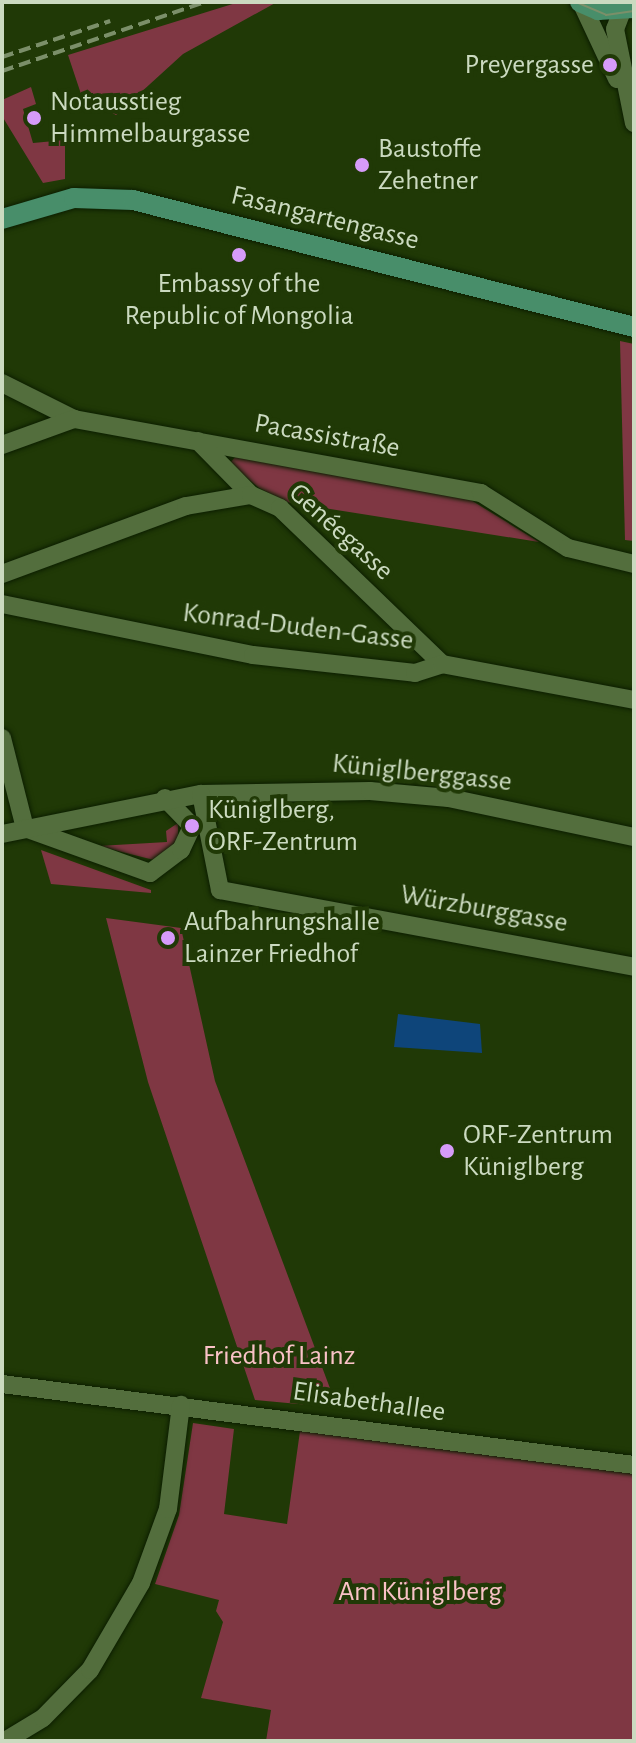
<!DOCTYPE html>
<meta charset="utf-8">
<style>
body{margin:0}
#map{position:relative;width:636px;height:1743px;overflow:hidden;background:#203906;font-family:"Alegreya Sans",sans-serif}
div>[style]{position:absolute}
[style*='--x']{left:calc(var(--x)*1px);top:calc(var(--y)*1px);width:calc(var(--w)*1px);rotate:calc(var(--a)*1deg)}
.green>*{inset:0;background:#7f3743}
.water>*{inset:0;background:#0e457a}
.roads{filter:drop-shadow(0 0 2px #0c1e00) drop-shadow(0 0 2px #0c1e00)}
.street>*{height:18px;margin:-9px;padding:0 9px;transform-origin:9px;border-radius:9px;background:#536e3d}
.secondary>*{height:20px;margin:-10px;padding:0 10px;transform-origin:10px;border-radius:10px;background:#488e6a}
.tram>*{height:2px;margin:-1px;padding:0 1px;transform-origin:1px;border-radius:1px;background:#7b8f69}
.rail>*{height:4px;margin-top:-2px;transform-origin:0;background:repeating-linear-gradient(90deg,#7b8f69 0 12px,transparent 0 18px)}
.dots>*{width:22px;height:22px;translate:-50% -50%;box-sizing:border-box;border:4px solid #203906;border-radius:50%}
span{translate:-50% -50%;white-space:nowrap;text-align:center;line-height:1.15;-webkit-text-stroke:8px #203906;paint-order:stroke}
.poi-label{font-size:28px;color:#cbdac0}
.right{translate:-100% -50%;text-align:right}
.left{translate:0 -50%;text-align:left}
.street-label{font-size:28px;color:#cbdac0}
.park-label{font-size:28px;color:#fac2c7}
.frame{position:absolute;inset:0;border:4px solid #cbdac0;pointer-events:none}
</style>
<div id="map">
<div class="green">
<div style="clip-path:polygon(239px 2px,277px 2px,183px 54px,116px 115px,82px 97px,68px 55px)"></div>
<div style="clip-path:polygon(31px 87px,36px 104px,23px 109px,33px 143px,65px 140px,65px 179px,43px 183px,2px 116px,2px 100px)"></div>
<div style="clip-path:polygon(620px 341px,634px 344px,634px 541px,625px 540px)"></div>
<div style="clip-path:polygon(236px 456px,466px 497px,539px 542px,286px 502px,259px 488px,230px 463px)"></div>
<div style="clip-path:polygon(178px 823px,178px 844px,154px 860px,98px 846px,167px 842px,166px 831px)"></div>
<div style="clip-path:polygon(41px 850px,151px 890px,151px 893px,51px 884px)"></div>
<div style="clip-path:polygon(106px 918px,181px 928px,215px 1081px,331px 1391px,331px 1407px,255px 1400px,148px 1082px)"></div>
<div style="clip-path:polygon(193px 1423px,234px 1429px,224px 1514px,287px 1524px,300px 1431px,634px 1467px,634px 1741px,266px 1741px,271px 1710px,201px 1698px,223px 1622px,216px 1611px,219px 1600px,155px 1584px,179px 1515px)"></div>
</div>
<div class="water">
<div style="clip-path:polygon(398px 1014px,480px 1024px,482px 1053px,394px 1047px)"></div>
</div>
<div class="roads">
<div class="street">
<div style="--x:581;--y:2;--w:85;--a:64.9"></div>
<div style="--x:622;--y:11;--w:19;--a:111"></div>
<div style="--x:615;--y:29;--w:96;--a:78.6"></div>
<div style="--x:2;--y:383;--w:80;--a:26.6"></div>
<div style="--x:74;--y:419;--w:414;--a:10.3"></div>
<div style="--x:481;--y:493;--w:103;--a:32.3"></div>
<div style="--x:568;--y:548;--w:68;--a:13.6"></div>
<div style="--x:198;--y:441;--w:76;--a:45.5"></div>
<div style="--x:2;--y:445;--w:77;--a:-19.9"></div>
<div style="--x:2;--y:574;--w:196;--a:-20.3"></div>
<div style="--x:186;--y:506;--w:66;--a:-9.6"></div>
<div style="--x:251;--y:495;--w:32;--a:24"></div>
<div style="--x:280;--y:508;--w:225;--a:43.9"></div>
<div style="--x:2;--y:604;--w:256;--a:11.5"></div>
<div style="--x:253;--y:655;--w:163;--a:6.3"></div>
<div style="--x:415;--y:673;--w:28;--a:-18"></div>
<div style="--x:442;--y:664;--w:195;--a:10.6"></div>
<div style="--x:2;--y:738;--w:93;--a:75.7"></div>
<div style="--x:201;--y:794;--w:169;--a:-1"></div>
<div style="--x:370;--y:791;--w:79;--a:5.1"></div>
<div style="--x:449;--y:798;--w:189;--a:11.9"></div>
<div style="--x:25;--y:828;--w:133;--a:19.8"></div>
<div style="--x:150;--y:873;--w:39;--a:-37"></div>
<div style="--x:181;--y:850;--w:26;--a:-65"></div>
<div style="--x:192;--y:826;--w:39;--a:-134"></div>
<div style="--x:2;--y:834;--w:203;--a:-11.4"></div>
<div style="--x:201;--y:794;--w:98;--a:78.8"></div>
<div style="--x:220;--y:890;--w:421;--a:10.5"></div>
<div style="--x:2;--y:1384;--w:637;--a:7.3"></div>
<div style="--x:5;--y:1741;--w:44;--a:-31.2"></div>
<div style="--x:43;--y:1718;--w:67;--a:-45.6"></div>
<div style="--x:90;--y:1670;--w:101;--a:-59.6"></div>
<div style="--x:141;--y:1583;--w:79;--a:-70"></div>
<div style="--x:168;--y:1509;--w:105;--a:-82.9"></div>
</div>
<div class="secondary">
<div style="--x:580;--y:2;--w:20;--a:24"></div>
<div style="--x:598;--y:10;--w:36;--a:-3"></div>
<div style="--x:2;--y:219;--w:75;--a:-16.3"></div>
<div style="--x:74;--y:198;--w:59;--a:1.9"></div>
<div style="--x:133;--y:200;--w:517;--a:14.22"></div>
</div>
</div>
<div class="tram">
<div style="--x:576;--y:2;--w:33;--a:23"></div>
<div style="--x:606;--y:15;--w:28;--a:-8"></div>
</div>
<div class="rail">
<div style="--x:2;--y:57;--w:114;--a:-18.4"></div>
<div style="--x:2;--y:71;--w:214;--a:-18.8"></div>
</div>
<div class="dots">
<div style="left:610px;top:65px;background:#d69bf9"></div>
<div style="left:34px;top:118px;background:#d69bf9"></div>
<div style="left:362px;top:165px;background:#d69bf9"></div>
<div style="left:239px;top:255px;background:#d69bf9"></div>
<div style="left:192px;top:826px;background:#d69bf9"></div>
<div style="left:168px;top:938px;background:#d69bf9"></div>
<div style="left:447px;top:1151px;background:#d69bf9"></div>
</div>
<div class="poi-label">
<span class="right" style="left:594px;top:65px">Preyergasse</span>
<span class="left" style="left:50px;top:118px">Notausstieg<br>Himmelbaurgasse</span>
<span class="left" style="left:378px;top:165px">Baustoffe<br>Zehetner</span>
<span style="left:239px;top:300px">Embassy of the<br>Republic of Mongolia</span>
<span class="left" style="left:208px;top:826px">Küniglberg,<br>ORF-Zentrum</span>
<span class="left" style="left:184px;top:938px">Aufbahrungshalle<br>Lainzer Friedhof</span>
<span class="left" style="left:463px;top:1151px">ORF-Zentrum<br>Küniglberg</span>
</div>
<div class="street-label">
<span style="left:325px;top:218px;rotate:14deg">Fasangartengasse</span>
<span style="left:327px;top:436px;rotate:10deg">Pacassistraße</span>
<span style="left:341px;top:532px;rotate:42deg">Genéegasse</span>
<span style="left:298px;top:627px;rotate:7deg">Konrad-Duden-Gasse</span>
<span style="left:422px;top:773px;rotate:6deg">Küniglberggasse</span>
<span style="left:484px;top:909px;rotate:10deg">Würzburggasse</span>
<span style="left:369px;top:1402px;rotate:8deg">Elisabethallee</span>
</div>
<div class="park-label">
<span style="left:279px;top:1356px">Friedhof Lainz</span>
<span style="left:420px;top:1592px">Am Küniglberg</span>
</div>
<div class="frame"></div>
</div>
